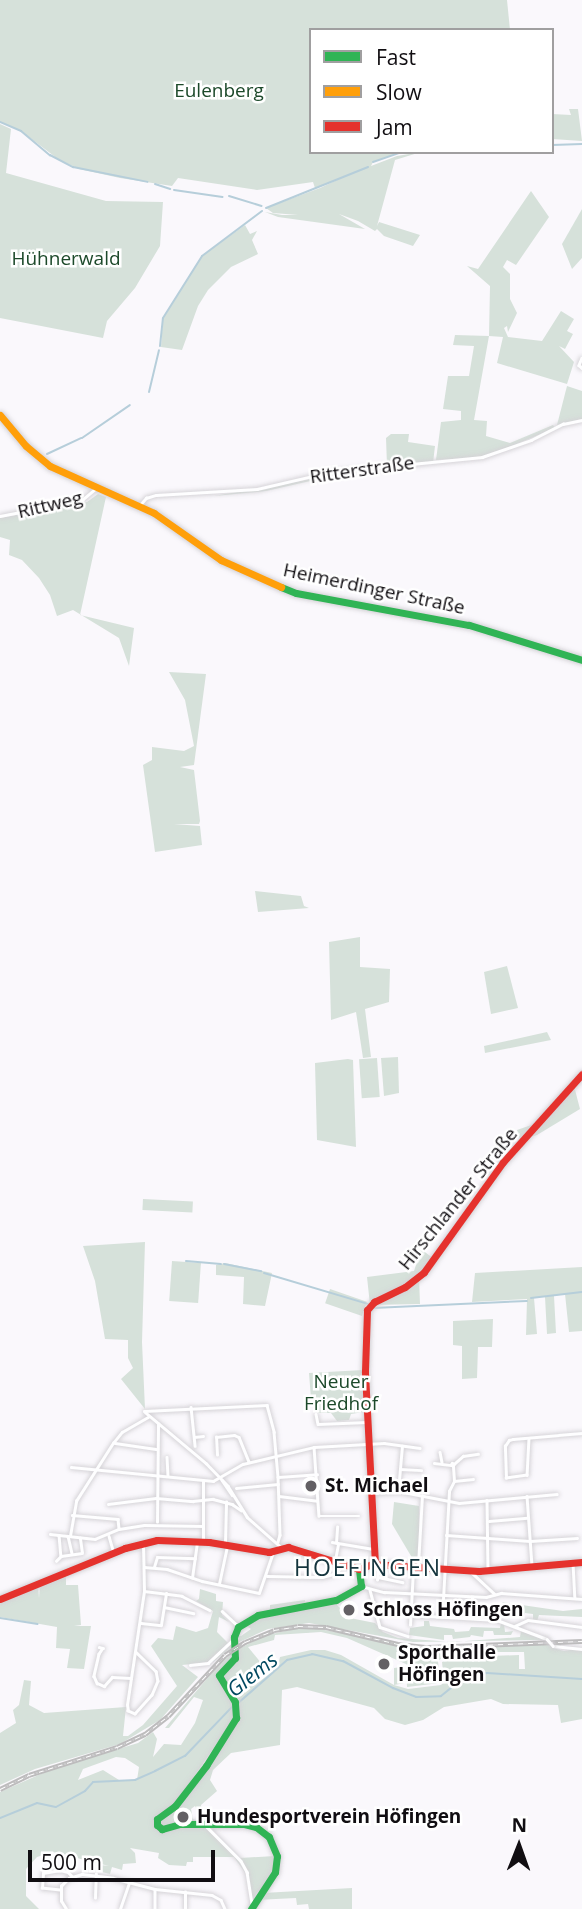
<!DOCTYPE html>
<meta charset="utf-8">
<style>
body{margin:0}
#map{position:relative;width:582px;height:1909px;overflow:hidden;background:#faf8fc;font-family:"Open Sans",sans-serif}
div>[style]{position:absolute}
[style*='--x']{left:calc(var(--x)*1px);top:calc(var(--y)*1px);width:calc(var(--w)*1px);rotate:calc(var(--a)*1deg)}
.green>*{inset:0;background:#d6e1da;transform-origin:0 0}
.stream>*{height:2px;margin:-1px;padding:0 1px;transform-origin:1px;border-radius:1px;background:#b6ceda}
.roads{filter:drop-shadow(0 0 2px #d4d2d6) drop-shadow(0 0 2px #d4d2d6)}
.street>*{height:2.5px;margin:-1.25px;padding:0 1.25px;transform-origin:1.25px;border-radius:1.25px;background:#fefeff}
.fast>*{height:7px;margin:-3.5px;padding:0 3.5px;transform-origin:3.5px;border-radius:3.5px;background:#30b455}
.slow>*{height:7px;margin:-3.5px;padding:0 3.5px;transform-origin:3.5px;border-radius:3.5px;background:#ff9f0a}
.jam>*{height:7px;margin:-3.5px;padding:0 3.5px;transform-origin:3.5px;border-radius:3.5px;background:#e5322d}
.rail>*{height:4.5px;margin-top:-2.25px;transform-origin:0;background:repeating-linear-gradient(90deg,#fff 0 5px,#bdbcbd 0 10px);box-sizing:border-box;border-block:2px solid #bdbcbd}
.bridges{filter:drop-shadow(0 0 2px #d4d2d6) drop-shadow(0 0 2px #d4d2d6)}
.street-bridge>*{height:2.5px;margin:-1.25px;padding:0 1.25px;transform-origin:1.25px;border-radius:1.25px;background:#fefeff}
.dots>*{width:19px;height:19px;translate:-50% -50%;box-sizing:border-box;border:4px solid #fff;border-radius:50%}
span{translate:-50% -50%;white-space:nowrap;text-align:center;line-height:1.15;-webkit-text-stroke:5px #fff;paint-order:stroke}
.park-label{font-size:19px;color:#1c492a}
.street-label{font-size:19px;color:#110e12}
.poi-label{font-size:19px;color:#110e12;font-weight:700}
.left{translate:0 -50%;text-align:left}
.water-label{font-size:21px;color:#004860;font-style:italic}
.quarter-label{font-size:23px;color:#14343d;letter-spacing:2px}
.legend{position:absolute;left:309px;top:28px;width:245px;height:126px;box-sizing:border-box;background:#fff;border:2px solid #a09fa0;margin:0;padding:9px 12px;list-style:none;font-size:21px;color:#110e12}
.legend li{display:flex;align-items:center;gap:14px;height:35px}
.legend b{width:35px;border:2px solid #a09fa0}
.north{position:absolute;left:484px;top:1811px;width:70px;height:70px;-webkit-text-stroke:5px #fff;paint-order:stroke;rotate:1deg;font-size:19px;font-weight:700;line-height:28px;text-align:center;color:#110e12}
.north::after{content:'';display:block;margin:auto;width:24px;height:32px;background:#110e12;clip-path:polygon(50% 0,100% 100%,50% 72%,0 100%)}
.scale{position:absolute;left:28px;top:1850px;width:187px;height:32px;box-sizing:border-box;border:4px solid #110e12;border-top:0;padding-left:9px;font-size:21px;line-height:24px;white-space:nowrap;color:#110e12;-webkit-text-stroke:5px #fff;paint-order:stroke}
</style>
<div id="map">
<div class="green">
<div style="clip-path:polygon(0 0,507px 0,510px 30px,311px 30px,311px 152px,403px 152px,373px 162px,371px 166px,397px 156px,421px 152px,395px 160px,377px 226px,379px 222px,420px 235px,413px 246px,384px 236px,377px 229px,375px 231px,358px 221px,339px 214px,365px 229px,278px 217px,265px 212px,282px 215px,298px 215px,273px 213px,266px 208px,320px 188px,350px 174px,315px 188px,313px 182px,257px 190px,178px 178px,172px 186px,120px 178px,79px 169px,58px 159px,21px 131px,0 122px)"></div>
<div style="clip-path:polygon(569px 109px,578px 109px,582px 141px,552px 139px,552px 114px,571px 115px)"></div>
<div style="clip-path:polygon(0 124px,11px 129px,6px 173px,106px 201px,163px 202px,160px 246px,135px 288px,107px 321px,103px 338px,0 318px)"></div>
<div style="clip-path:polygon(531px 191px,549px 217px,516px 265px,507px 260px,503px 267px,510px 274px,510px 299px,517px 313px,508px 332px,507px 326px,504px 328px,508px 337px,542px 341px,561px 311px,574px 319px,567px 331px,573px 334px,565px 349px,559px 346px,574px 362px,567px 384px,497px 363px,503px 337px,489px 336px,474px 420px,487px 421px,486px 436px,510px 443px,553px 425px,555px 428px,485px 457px,436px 460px,441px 422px,461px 420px,461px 411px,443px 409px,448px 376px,469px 376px,474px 346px,453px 345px,455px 335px,489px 336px,490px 286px,467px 266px,478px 269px)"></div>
<div style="clip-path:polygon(582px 209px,582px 258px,572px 269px,562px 244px)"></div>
<div style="clip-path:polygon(245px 225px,250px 234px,257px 231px,252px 240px,258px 254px,231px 267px,208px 290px,198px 306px,182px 350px,161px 347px,163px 319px,202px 256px)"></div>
<div style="clip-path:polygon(567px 386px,582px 391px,582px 419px,557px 425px)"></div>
<div style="clip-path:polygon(391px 434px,409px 434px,408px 442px,435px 446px,433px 463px,341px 474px,266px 491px,214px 496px,387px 466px,386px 438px)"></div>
<div style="clip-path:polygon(98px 494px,106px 497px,80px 615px,134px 628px,129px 666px,119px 638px,73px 610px,57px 616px,50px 595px,39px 578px,22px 560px,9px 555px,10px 540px,0 537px,0 518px,87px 502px)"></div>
<div style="clip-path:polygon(169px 672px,206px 674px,194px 765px,180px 767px,194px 770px,200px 821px,199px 824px,174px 824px,200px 826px,202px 845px,155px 852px,143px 765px,152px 760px,152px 747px,184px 751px,194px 746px,185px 700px)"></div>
<div style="clip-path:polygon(255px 891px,301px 896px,304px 906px,309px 908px,258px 912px)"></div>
<div style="clip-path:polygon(360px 937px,360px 967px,390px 969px,389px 1002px,365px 1009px,371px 1057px,363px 1058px,356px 1012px,331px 1020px,329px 942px)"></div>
<div style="clip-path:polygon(507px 966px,518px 1008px,491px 1014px,484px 972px)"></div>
<div style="clip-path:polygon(547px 1032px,551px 1040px,485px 1053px,484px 1046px)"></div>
<div style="clip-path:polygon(398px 1057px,399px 1093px,384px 1096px,381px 1058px)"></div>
<div style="left:377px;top:1058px;width:39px;height:18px;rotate:86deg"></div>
<div style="clip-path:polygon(348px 1059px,353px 1060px,356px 1147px,317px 1140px,315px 1063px)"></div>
<div style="clip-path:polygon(574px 1086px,580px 1109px,537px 1135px,520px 1140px,517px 1130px,540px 1122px)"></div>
<div style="left:143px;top:1199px;width:50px;height:11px;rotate:3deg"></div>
<div style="clip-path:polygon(145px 1242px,142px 1342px,145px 1409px,121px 1379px,133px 1368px,128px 1358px,128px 1340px,105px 1339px,95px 1281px,83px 1246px)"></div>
<div style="clip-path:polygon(421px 1249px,434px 1259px,419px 1277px,420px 1304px,370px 1305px,367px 1277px,414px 1271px)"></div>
<div style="left:172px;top:1261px;width:29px;height:40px;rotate:4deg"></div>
<div style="clip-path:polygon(225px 1263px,272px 1273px,265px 1306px,243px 1304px,244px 1277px,216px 1275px,216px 1265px)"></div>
<div style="clip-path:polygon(582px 1267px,582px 1331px,569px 1332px,565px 1294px,554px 1296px,556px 1333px,547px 1334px,545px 1297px,551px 1295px,534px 1298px,537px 1334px,526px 1335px,527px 1299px,472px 1302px,475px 1273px)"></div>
<div style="left:330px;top:1289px;width:39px;height:15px;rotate:19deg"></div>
<div style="clip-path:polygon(493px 1319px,492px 1347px,478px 1347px,477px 1378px,462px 1379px,462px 1346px,453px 1345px,453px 1321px)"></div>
<div style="clip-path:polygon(363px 1370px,364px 1412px,351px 1414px,349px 1420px,337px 1421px,331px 1413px,318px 1413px,317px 1401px,311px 1399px,309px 1373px)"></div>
<div style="clip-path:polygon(394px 1502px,419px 1506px,419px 1561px,414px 1561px,392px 1524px)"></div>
<div style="clip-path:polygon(66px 1573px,66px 1585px,78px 1585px,81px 1625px,74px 1626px,91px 1626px,84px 1669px,67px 1668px,70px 1649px,56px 1648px,57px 1627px,0 1617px,0 1601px,38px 1584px,39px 1598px,40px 1584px)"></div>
<div style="clip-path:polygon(200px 1589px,216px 1594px,216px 1601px,223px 1602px,222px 1615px,229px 1622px,219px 1617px,217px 1632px,232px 1647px,213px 1662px,182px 1665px,198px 1677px,160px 1720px,120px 1744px,35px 1769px,0 1785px,0 1733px,16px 1723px,13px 1710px,19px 1705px,24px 1680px,31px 1681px,29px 1705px,44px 1713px,126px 1707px,123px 1736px,128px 1736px,143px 1725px,177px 1686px,151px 1646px,158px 1638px,173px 1640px,176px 1626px,196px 1632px,208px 1628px,213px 1611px,196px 1601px,199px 1599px)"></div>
<div style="clip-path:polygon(305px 1600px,305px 1605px,333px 1601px,350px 1618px,375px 1623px,383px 1632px,398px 1638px,453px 1642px,520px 1637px,521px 1631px,546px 1640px,413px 1642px,309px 1623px,268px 1629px,235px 1644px,236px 1635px,241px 1636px,251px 1629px,245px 1625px,270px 1611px,270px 1605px)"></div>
<div style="clip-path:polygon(502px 1602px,563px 1611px,582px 1609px,582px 1617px,539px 1615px,537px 1621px,533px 1620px,533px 1614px,525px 1613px,523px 1617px)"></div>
<div style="clip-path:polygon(424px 1621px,429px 1621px,430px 1626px,454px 1629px,455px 1632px,469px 1631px,471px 1627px,500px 1628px,501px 1623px,504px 1624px,505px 1632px,513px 1631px,511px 1635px,494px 1635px,493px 1631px,484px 1631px,483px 1637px,471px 1635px,470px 1637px,453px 1639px,452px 1635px,444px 1635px,444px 1640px,409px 1635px,410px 1628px,424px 1626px)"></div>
<div style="clip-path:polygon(evenodd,314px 1628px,428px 1649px,550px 1644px,552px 1646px,552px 1643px,560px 1643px,563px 1649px,553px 1648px,564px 1651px,582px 1648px,582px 1719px,561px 1723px,558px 1705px,503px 1704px,491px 1699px,444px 1707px,423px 1720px,405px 1725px,385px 1719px,374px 1708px,297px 1687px,282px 1690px,280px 1745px,231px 1753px,213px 1770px,210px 1780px,217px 1791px,201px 1805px,202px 1812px,207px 1821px,224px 1823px,205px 1823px,195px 1806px,191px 1809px,193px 1819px,202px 1823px,161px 1827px,159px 1819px,172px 1811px,190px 1792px,233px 1728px,238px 1719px,235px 1698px,266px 1670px,278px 1666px,280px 1657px,311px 1650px,325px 1650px,341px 1655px,394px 1685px,394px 1668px,402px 1667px,405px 1683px,394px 1685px,408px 1689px,441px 1685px,444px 1682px,442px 1662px,463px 1657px,483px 1655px,484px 1659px,490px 1656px,519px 1655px,519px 1669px,525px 1669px,524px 1652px,491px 1652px,443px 1658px,447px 1654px,438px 1661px,440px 1683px,407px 1687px,406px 1664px,347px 1638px,321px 1632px,275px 1635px,274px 1640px,248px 1647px,266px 1669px,233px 1698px,222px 1684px,219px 1672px,217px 1678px,234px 1705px,233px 1720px,172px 1808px,154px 1821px,156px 1829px,161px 1831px,178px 1826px,204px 1825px,233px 1852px,246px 1874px,234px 1857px,193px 1857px,193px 1862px,187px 1862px,186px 1866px,169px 1865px,158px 1858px,159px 1853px,130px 1848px,135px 1853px,136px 1863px,123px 1864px,122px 1870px,112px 1867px,110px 1874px,98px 1871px,100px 1865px,109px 1866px,53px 1852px,37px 1857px,26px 1869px,26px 1896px,39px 1909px,0 1909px,0 1792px,52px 1769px,138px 1743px,153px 1732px,157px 1739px,153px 1757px,164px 1744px,181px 1745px,195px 1723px,203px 1700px,194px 1697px,169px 1728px,165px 1728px,222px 1661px,233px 1652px,233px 1658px,223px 1668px,233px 1661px,235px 1651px,263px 1636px,294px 1629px,314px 1628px,116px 1757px,125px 1758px,139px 1767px,137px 1780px,119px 1780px,103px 1770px,78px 1780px,83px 1769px,116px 1757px)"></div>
<div style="clip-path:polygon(275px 1856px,273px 1874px,251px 1900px,248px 1873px,240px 1858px)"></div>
<div style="clip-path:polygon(352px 1888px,352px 1909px,309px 1909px,308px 1904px,297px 1905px,296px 1898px,256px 1900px,263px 1893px)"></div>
</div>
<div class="stream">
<div style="--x:0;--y:122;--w:23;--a:23"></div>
<div style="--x:21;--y:131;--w:38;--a:40"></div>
<div style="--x:50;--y:155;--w:26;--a:28"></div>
<div style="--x:73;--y:167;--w:76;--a:11.3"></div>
<div style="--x:552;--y:145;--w:30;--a:-2"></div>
<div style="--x:373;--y:162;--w:31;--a:-19"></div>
<div style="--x:155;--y:184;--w:16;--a:18"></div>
<div style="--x:174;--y:190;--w:49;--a:8.1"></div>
<div style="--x:229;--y:196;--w:34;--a:17"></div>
<div style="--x:266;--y:208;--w:110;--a:-21.9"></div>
<div style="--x:160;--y:346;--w:28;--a:-84"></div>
<div style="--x:163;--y:318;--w:73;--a:-57.8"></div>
<div style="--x:202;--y:256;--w:75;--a:-36.9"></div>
<div style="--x:149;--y:392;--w:43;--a:-76.6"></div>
<div style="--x:47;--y:454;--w:38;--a:-25"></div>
<div style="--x:82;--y:438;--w:58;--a:-34.5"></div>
<div style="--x:186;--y:1261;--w:35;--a:5"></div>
<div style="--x:224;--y:1264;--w:38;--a:11"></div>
<div style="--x:264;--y:1273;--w:109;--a:16.6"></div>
<div style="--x:531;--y:1298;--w:51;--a:-6.7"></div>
<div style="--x:373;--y:1308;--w:154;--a:-2.6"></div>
<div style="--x:0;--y:1618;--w:38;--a:9"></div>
<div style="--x:237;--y:1704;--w:67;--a:-41.3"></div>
<div style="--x:287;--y:1660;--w:26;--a:-13"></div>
<div style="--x:312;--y:1654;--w:32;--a:13"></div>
<div style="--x:343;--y:1661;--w:57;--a:28.4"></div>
<div style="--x:393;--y:1688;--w:25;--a:21"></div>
<div style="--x:416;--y:1697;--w:25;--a:-2"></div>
<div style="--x:441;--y:1696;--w:26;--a:-39"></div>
<div style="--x:461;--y:1680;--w:27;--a:-15"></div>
<div style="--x:487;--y:1673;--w:95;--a:3.6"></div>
<div style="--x:0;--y:1818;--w:40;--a:-22"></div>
<div style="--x:37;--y:1803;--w:19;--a:12"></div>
<div style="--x:56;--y:1807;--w:33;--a:-29"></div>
<div style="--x:85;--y:1791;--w:12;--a:-48"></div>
<div style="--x:93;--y:1782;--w:42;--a:-2.7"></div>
<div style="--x:135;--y:1780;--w:22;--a:-24"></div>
<div style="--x:155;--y:1771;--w:34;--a:-27"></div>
<div style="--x:185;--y:1756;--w:68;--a:-46.2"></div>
</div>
<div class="roads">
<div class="street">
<div style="--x:582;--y:358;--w:8;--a:113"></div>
<div style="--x:579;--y:365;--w:4;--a:45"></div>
<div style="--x:139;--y:506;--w:11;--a:-49"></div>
<div style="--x:146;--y:498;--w:10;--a:-17"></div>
<div style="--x:156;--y:495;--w:101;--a:-3.4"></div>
<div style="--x:257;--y:489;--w:75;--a:-13.1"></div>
<div style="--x:330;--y:472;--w:153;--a:-5.6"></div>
<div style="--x:482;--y:457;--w:52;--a:-19.1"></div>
<div style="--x:531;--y:440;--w:36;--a:-27"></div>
<div style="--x:563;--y:424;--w:19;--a:-12"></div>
<div style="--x:0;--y:516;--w:84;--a:-11"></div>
<div style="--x:82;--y:500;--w:17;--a:-40"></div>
<div style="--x:191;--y:1407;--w:39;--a:84"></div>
<div style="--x:144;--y:1411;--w:123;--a:-2.8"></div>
<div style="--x:267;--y:1405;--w:28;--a:75"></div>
<div style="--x:274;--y:1432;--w:45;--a:84.9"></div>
<div style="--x:278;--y:1477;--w:58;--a:88"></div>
<div style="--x:280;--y:1535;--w:7;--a:106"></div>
<div style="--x:145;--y:1412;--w:80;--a:39.9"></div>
<div style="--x:206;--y:1463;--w:32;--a:46"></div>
<div style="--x:228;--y:1486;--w:36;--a:58"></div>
<div style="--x:247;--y:1517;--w:47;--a:41.5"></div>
<div style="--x:316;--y:1414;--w:10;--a:79"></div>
<div style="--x:318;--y:1424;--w:49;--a:-2.3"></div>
<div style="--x:194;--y:1437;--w:9;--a:-6"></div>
<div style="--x:529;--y:1438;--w:37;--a:93"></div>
<div style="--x:527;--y:1475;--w:21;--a:172"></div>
<div style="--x:506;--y:1478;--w:32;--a:-92"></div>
<div style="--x:505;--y:1446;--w:7;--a:-56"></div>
<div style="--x:509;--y:1440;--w:4;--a:-14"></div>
<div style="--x:513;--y:1439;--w:69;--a:-5"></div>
<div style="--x:115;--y:1443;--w:41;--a:8.3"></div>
<div style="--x:314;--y:1447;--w:69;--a:85.9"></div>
<div style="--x:319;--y:1516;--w:40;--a:0"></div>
<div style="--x:440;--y:1452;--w:10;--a:79"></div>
<div style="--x:217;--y:1455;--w:18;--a:-93"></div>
<div style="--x:216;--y:1437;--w:18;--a:-6"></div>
<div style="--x:234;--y:1435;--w:5;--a:22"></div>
<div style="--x:239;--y:1437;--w:27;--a:68"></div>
<div style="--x:167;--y:1457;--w:19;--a:87"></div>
<div style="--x:434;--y:1463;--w:17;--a:7"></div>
<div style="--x:452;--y:1463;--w:2;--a:27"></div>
<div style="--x:454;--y:1464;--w:2;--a:117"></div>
<div style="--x:453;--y:1466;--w:2;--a:-153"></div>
<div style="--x:451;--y:1465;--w:2;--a:-63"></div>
<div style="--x:454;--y:1464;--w:12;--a:-42"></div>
<div style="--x:463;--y:1456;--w:15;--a:-8"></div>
<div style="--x:71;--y:1467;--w:143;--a:5.6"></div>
<div style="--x:213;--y:1481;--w:34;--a:-30"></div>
<div style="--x:243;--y:1464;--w:73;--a:-13.5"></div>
<div style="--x:314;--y:1447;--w:70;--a:-3.3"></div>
<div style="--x:384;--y:1443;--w:36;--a:8"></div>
<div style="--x:400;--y:1469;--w:21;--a:3"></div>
<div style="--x:278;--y:1477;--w:39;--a:-4"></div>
<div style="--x:222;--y:1480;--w:18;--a:56"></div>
<div style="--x:454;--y:1481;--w:19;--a:-6"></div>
<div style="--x:236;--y:1488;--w:42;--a:-5.4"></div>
<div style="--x:398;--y:1491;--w:45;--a:-84.9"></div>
<div style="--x:372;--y:1493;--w:26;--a:-4"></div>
<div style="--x:398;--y:1491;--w:62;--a:11.1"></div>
<div style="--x:459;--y:1503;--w:98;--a:-5.2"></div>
<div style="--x:279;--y:1496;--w:38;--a:7"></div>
<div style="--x:527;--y:1496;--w:69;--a:85.9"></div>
<div style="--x:487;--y:1500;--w:70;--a:89.2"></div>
<div style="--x:108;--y:1504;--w:48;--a:-7.1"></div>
<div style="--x:156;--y:1498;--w:37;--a:5"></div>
<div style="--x:193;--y:1501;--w:20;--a:-6"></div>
<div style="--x:213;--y:1499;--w:20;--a:15"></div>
<div style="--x:232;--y:1504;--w:11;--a:34"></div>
<div style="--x:72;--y:1515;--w:46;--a:5"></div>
<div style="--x:118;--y:1519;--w:9;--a:84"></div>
<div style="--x:489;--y:1521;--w:38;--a:-5"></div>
<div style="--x:157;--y:1522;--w:98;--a:-89.4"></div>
<div style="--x:50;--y:1534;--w:45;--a:6.3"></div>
<div style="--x:95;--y:1539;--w:26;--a:-23"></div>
<div style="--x:119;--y:1529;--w:25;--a:-9"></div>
<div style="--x:144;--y:1525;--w:59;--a:1"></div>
<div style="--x:59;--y:1535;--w:21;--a:85"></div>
<div style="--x:446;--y:1535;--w:84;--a:4.1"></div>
<div style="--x:530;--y:1541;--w:47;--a:-3.7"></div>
<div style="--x:68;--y:1536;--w:17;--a:77"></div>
<div style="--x:70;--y:1536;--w:36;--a:-80"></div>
<div style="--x:76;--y:1501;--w:69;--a:-57.5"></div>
<div style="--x:113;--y:1443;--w:14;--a:-51"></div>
<div style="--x:122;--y:1432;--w:30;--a:-30"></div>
<div style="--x:109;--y:1536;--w:18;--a:74"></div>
<div style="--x:203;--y:1541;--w:59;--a:-90"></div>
<div style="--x:332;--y:1542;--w:43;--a:9.5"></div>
<div style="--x:336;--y:1543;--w:16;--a:-86"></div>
<div style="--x:225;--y:1544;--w:42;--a:-88.6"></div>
<div style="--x:335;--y:1560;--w:15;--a:-79"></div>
<div style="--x:56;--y:1561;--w:7;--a:-45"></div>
<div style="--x:61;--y:1556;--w:21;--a:-8"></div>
<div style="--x:82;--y:1553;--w:15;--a:-98"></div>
<div style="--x:573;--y:1563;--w:35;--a:87"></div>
<div style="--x:418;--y:1565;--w:69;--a:-86.7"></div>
<div style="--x:144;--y:1567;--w:23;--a:5"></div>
<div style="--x:167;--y:1569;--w:37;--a:19"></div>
<div style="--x:202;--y:1581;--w:58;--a:11.9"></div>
<div style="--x:259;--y:1593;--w:43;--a:-71.1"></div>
<div style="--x:154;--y:1567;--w:10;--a:-73"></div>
<div style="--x:157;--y:1557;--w:38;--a:2"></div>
<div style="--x:470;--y:1571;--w:34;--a:43"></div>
<div style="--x:267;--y:1576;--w:55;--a:1"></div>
<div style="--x:322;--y:1577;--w:16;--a:-15"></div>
<div style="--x:337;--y:1573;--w:8;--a:-60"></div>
<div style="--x:378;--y:1577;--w:25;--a:12"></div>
<div style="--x:192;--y:1578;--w:37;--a:-82"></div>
<div style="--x:377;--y:1580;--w:16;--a:-83"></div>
<div style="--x:219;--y:1584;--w:39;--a:-78"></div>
<div style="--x:361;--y:1586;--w:24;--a:15"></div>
<div style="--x:384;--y:1592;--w:102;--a:2.8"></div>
<div style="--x:486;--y:1597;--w:16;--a:-15"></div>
<div style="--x:501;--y:1593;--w:81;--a:4.2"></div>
<div style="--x:370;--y:1590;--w:38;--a:75"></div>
<div style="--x:380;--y:1627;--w:29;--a:18"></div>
<div style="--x:144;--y:1591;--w:38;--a:7"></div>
<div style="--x:182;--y:1596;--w:31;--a:27"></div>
<div style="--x:164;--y:1607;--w:30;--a:12"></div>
<div style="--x:222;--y:1611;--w:21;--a:43"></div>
<div style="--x:411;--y:1615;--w:86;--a:3.3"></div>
<div style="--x:497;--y:1620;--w:53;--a:20.8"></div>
<div style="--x:442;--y:1617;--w:126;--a:-86.8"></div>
<div style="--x:449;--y:1491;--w:11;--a:-63"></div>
<div style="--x:454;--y:1481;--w:15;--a:-94"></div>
<div style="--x:472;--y:1618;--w:21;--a:-90"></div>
<div style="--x:141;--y:1623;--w:20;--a:6"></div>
<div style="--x:161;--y:1625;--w:32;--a:-81"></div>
<div style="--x:410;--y:1625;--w:56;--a:-86.9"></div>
<div style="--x:515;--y:1626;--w:14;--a:-25"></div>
<div style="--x:528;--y:1620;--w:54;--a:7.4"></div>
<div style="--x:553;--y:1646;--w:29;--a:6"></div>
<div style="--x:99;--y:1647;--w:4;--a:14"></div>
<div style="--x:103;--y:1648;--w:7;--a:124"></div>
<div style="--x:99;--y:1654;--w:23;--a:103"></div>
<div style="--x:94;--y:1676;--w:8;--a:67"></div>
<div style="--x:97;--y:1683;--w:8;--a:23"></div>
<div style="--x:104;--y:1686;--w:12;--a:-48"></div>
<div style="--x:112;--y:1677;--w:19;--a:3"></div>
<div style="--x:136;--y:1652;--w:28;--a:44"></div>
<div style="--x:156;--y:1671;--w:10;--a:79"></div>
<div style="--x:158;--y:1681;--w:15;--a:113"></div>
<div style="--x:152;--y:1695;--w:25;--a:132"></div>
<div style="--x:135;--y:1714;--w:8;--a:-157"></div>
<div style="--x:128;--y:1711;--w:6;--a:-99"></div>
<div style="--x:127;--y:1705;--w:115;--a:-81.5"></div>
<div style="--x:144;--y:1591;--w:47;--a:-91.2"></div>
<div style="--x:190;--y:1665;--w:18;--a:-6"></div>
<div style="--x:208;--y:1663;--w:35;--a:-43"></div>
<div style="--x:206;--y:1826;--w:49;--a:45"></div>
<div style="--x:241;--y:1861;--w:13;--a:61"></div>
<div style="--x:247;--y:1872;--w:31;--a:81"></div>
<div style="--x:155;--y:1889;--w:20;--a:90"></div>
<div style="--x:60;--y:1890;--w:18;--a:-174"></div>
<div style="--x:42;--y:1888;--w:15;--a:-86"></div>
<div style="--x:43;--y:1873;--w:17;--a:-10"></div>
<div style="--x:60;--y:1870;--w:8;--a:14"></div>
<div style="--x:68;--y:1872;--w:6;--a:45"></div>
<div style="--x:95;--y:1898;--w:24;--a:-88"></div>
<div style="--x:66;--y:1909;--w:9;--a:-122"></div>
<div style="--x:61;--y:1901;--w:15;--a:-90"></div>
<div style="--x:61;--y:1886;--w:11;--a:-45"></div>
<div style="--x:69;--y:1878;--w:14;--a:-17"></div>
<div style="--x:82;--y:1874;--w:31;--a:7"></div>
<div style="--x:113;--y:1878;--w:43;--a:14.7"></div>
<div style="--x:155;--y:1889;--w:57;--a:6"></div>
<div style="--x:212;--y:1895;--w:10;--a:29"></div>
<div style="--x:221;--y:1900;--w:10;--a:66"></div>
<div style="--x:120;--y:1909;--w:28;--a:-71"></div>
<div style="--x:185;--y:1909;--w:17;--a:-90"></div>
</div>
<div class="fast">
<div style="--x:281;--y:587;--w:16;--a:22"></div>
<div style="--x:296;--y:593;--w:176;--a:10.5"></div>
<div style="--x:469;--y:625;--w:118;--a:17.2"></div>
<div style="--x:251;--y:1909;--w:44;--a:-57"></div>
<div style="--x:275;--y:1872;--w:16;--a:-83"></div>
<div style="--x:277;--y:1856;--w:21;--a:-113"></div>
<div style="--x:269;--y:1837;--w:16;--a:-142"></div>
<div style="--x:256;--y:1827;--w:12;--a:-166"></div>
<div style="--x:244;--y:1824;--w:64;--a:180"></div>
<div style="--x:180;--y:1824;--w:19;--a:164"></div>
<div style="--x:162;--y:1829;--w:6;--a:-141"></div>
<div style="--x:157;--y:1825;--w:6;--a:-90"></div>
<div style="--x:157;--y:1819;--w:22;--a:-36"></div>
<div style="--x:175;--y:1806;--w:51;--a:-52.2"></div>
<div style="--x:206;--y:1766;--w:57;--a:-58"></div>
<div style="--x:236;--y:1718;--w:16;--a:-94"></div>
<div style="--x:235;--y:1702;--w:31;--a:-121"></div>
<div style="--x:219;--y:1675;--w:23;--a:-47"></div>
<div style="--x:235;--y:1658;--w:21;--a:-93"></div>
<div style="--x:234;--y:1637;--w:11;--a:-68"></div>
<div style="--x:238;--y:1627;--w:23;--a:-31"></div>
<div style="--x:258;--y:1615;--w:79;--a:-10.9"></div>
<div style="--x:336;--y:1600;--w:29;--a:-29"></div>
<div style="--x:361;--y:1586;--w:17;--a:-97"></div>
</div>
<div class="slow">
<div style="--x:0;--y:415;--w:40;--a:50"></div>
<div style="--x:26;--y:446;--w:31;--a:40"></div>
<div style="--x:50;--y:466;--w:114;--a:24.3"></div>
<div style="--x:154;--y:513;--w:82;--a:35"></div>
<div style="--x:221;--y:560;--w:66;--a:24.2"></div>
</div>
<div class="jam">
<div style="--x:375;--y:1564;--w:193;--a:-93"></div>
<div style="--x:365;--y:1371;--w:61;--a:-88.1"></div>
<div style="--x:367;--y:1310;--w:11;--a:-49"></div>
<div style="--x:374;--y:1302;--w:34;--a:-26"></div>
<div style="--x:405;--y:1287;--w:24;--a:-38"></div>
<div style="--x:424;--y:1272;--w:135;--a:-54.3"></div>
<div style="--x:503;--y:1162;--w:118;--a:-48.1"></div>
<div style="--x:0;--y:1599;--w:135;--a:-22.2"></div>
<div style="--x:125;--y:1548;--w:33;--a:-14"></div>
<div style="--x:157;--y:1540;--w:52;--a:2.2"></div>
<div style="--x:209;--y:1542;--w:61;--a:9.5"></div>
<div style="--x:269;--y:1552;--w:20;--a:-15"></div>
<div style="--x:288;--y:1547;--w:74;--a:17.2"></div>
<div style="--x:359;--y:1569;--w:14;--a:-21"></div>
<div style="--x:372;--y:1564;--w:107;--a:3.7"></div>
<div style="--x:479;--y:1571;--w:103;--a:-5"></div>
</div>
</div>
<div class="rail">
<div style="--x:0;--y:1789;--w:32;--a:-26"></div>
<div style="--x:29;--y:1775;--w:92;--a:-17.7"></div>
<div style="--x:117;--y:1747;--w:31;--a:-25"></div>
<div style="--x:145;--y:1734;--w:29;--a:-38"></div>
<div style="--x:168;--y:1716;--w:83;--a:-46.9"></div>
<div style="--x:225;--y:1655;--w:24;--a:-33"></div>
<div style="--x:245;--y:1642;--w:31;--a:-22"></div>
<div style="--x:274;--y:1630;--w:24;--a:-9"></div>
<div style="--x:298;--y:1626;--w:28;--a:2"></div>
<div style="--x:326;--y:1627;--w:74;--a:13.3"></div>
<div style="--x:398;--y:1644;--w:30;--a:6"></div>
<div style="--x:428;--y:1647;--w:154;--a:-2.2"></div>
</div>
<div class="bridges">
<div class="street-bridge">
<div style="--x:547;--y:1639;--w:9;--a:49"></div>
</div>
</div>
<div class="dots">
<div style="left:311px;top:1486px;background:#636064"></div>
<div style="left:349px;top:1610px;background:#636064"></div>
<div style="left:384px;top:1664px;background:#636064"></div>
<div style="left:183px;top:1817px;background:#636064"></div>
</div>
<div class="park-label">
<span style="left:219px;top:91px">Eulenberg</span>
<span style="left:66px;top:259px">Hühnerwald</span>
<span style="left:341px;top:1393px">Neuer<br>Friedhof</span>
</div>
<div class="street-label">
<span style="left:362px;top:470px;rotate:-8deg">Ritterstraße</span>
<span style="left:50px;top:505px;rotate:-13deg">Rittweg</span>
<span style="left:374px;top:589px;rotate:12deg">Heimerdinger Straße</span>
<span style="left:458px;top:1199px;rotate:-51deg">Hirschlander Straße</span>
</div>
<div class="poi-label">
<span class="left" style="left:325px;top:1486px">St. Michael</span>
<span class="left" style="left:363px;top:1610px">Schloss Höfingen</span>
<span class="left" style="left:398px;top:1664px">Sporthalle<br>Höfingen</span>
<span class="left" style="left:197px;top:1817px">Hundesportverein Höfingen</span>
</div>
<div class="water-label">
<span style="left:252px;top:1674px;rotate:-38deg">Glems</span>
</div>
<div class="quarter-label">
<span style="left:368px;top:1567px">HOEFINGEN</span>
</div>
<ul class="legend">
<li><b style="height:9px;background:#30b455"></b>Fast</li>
<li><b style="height:9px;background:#ff9f0a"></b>Slow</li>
<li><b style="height:9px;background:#e5322d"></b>Jam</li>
</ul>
<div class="north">N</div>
<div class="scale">500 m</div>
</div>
